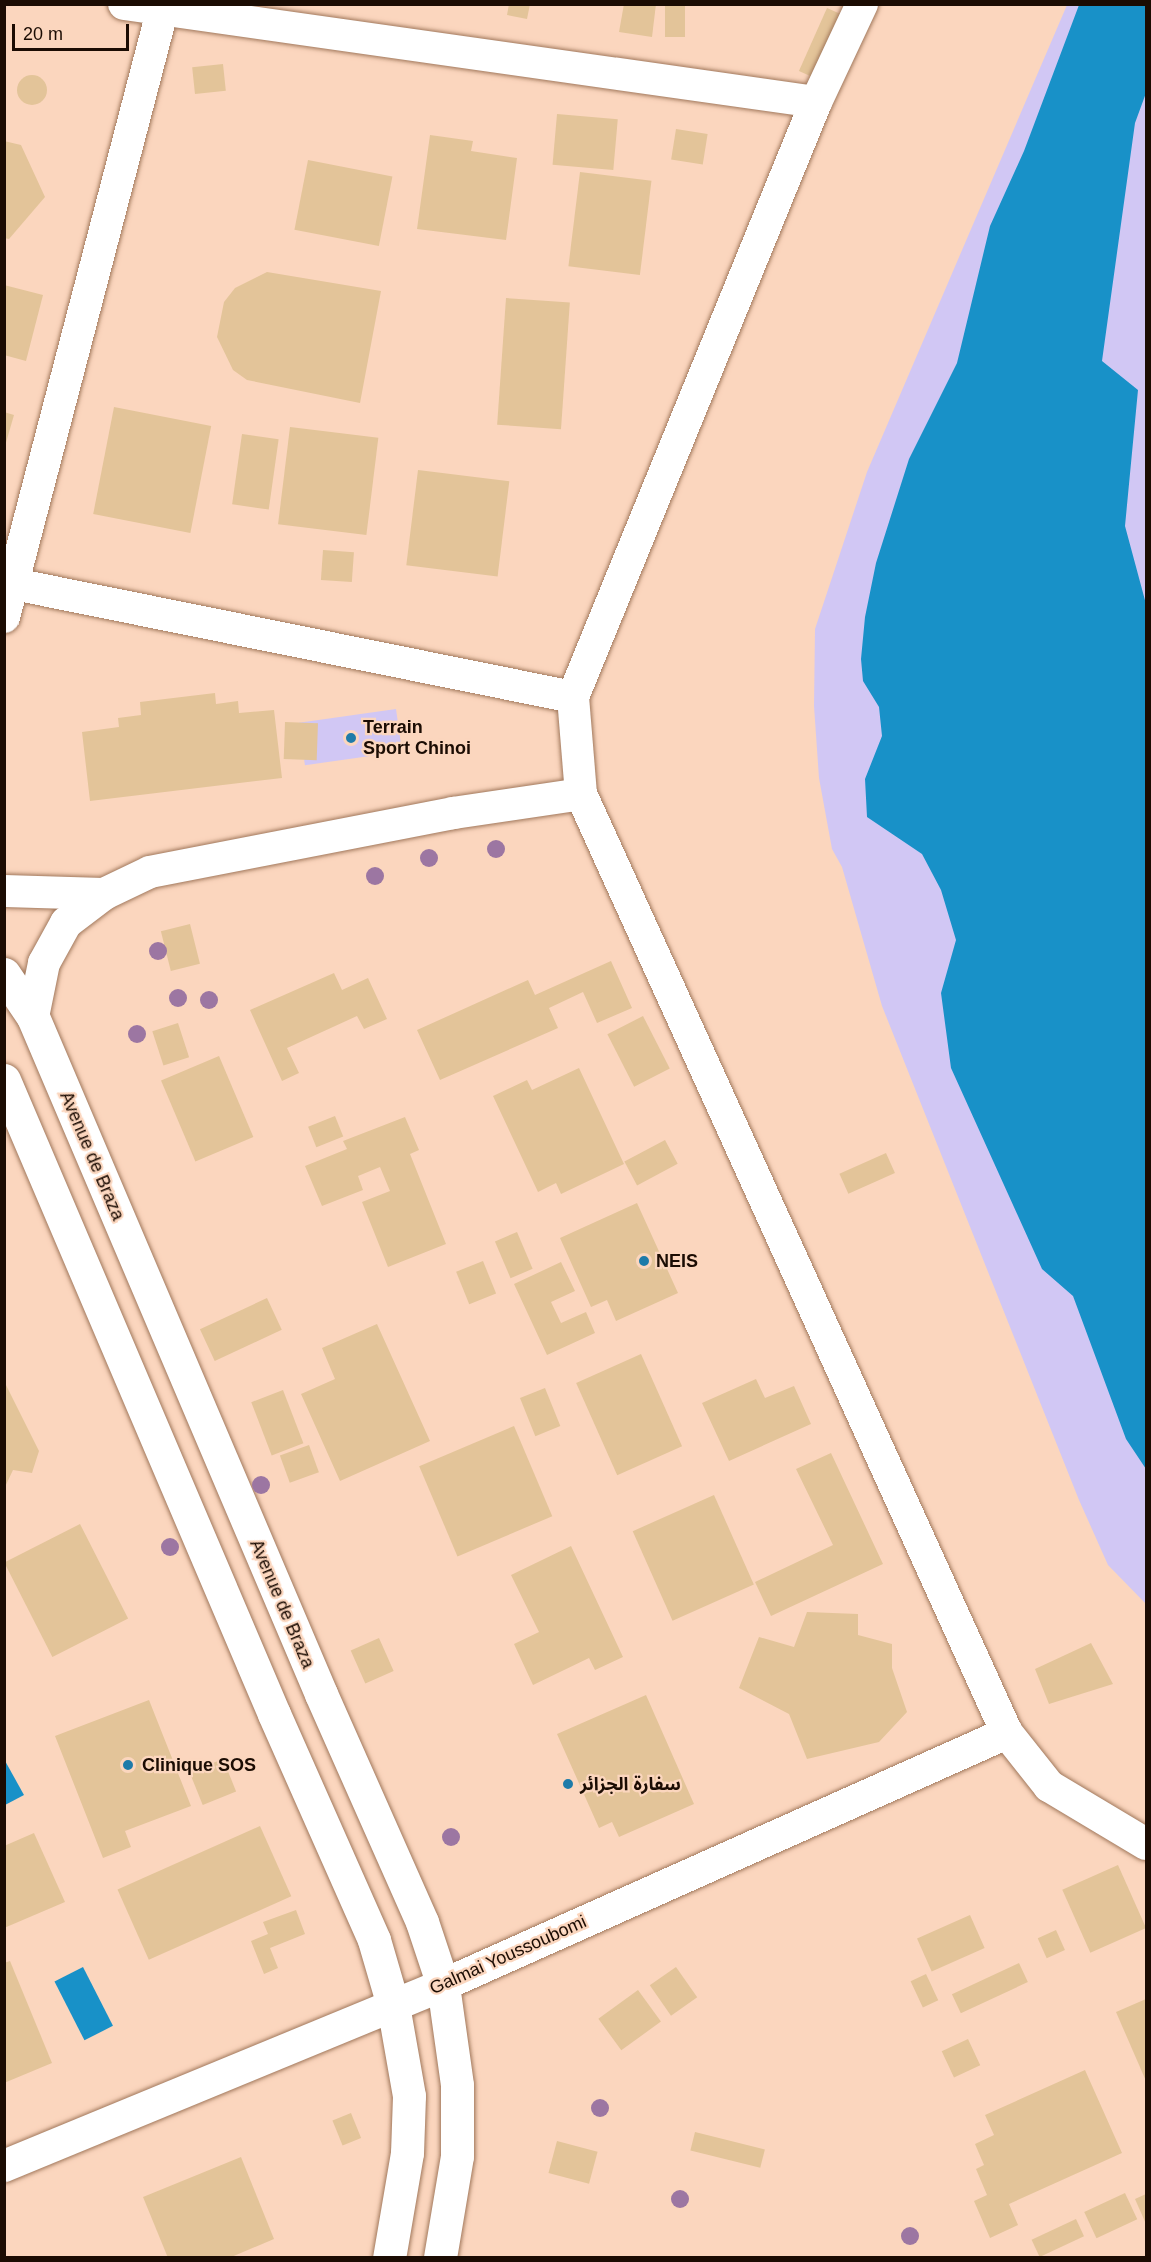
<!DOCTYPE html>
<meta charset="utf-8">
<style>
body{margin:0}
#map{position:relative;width:1151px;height:2262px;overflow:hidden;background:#fbd6be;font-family:Helvetica,"Noto Sans Arabic",sans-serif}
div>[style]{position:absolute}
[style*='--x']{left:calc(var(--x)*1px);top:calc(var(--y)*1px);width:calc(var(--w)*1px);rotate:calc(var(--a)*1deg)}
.green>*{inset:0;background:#d1c7f4;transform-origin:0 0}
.water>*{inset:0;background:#1891c8;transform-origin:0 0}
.building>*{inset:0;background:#e3c499;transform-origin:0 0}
.round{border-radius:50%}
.roads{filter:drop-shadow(0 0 2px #a1785c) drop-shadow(0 0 2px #a1785c)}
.street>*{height:32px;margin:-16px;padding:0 16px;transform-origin:16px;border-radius:16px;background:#fff}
.secondary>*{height:33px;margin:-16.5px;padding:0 16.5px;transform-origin:16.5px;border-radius:16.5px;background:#fff}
.trees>*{width:18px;height:18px;margin:-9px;border-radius:50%;background:#9c76a2}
.dots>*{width:16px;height:16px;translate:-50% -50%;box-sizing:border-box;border:3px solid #fbd6be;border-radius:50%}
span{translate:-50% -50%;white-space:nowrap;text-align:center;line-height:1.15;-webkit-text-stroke:4.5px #fbd6be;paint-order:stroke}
.poi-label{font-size:18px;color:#1b0c03;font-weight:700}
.left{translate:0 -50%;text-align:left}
.street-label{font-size:18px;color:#1b0c03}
.frame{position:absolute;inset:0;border:6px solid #1b0c03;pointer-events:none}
.scale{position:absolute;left:12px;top:24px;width:117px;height:27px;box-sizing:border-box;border:3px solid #1b0c03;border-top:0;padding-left:8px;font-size:18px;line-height:21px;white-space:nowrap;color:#1b0c03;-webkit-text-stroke:4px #fbd6be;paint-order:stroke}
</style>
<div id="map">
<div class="green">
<div style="clip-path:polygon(1067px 5px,1146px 5px,1146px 1604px,1108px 1565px,1079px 1500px,882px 1006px,842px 867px,832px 849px,819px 778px,814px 706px,815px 629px,867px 472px)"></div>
<div style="left:396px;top:709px;width:43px;height:98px;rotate:82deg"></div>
</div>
<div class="water">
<div style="clip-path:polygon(1079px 5px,1146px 5px,1146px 93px,1135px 123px,1102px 361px,1138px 390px,1125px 526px,1146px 604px,1146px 1469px,1126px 1439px,1073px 1296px,1042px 1269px,951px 1068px,941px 993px,956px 940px,941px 890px,922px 854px,867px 817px,865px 779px,882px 736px,879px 707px,863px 681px,861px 659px,865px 617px,876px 563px,909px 459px,957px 363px,990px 226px,1024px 151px)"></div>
<div style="clip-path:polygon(4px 1759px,24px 1795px,5px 1805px,4px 1805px)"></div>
<div style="left:83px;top:1967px;width:66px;height:32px;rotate:63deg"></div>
</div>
<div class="building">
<div style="clip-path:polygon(509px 4px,530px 4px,527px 19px,507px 15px)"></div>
<div style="clip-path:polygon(624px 4px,656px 4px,652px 37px,619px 32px)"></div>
<div style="left:665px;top:4px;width:20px;height:33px"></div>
<div style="left:827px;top:8px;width:24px;height:69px;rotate:24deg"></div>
<div style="left:223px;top:64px;width:27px;height:31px;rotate:84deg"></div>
<div class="round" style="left:17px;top:75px;width:30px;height:30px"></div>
<div style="left:557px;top:114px;width:61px;height:51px;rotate:5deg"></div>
<div style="left:676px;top:129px;width:32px;height:31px;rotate:9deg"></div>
<div style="clip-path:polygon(430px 135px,473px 141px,471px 151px,517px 158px,506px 240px,417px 229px)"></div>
<div style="clip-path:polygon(4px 141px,21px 145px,45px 197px,9px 239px,4px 238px)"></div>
<div style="left:308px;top:160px;width:86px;height:71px;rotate:11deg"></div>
<div style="left:580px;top:172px;width:72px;height:95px;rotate:7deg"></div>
<div style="clip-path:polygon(267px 272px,381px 291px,360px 403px,247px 380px,233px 370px,217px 337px,224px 302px,235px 288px)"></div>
<div style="clip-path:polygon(4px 285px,43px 295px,26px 361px,4px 355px)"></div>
<div style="left:506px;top:298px;width:64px;height:127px;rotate:4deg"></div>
<div style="left:114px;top:407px;width:99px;height:109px;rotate:11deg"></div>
<div style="clip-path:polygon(4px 412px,14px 415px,5px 446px,4px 446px)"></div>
<div style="left:290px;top:427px;width:89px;height:98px;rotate:7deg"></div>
<div style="left:242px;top:434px;width:37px;height:71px;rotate:8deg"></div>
<div style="left:418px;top:470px;width:92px;height:96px;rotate:7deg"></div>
<div style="left:323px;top:550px;width:31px;height:30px;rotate:4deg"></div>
<div style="clip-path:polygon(215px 693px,216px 704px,238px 701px,239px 713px,274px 710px,282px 778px,90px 801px,82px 732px,119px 727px,118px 718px,141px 715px,140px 702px)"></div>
<div style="left:285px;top:722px;width:33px;height:37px;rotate:2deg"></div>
<div style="left:190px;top:924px;width:41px;height:30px;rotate:76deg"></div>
<div style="clip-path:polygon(611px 961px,632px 1008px,597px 1023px,583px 992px,549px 1008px,558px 1028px,440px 1080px,417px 1030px,528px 980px,535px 995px)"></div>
<div style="clip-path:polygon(334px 973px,342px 990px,368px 978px,387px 1019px,364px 1029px,357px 1016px,287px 1048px,299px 1073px,282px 1081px,250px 1010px)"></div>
<div style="left:643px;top:1016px;width:59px;height:40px;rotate:63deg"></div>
<div style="left:178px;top:1023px;width:36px;height:27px;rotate:72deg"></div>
<div style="left:219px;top:1056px;width:88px;height:63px;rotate:67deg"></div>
<div style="clip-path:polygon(579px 1068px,624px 1164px,561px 1194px,556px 1183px,538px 1192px,493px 1096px,527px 1080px,532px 1090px)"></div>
<div style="left:335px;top:1116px;width:22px;height:29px;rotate:68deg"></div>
<div style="clip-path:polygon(405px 1117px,419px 1150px,410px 1154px,446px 1244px,388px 1267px,362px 1202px,390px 1191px,380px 1167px,358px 1176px,363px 1190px,322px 1206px,305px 1166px,347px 1149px,343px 1141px)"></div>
<div style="left:665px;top:1140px;width:27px;height:46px;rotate:62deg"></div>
<div style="left:886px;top:1153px;width:22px;height:51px;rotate:66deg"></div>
<div style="clip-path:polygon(637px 1203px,678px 1293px,616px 1321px,607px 1300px,591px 1307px,560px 1238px)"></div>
<div style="left:517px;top:1232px;width:40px;height:24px;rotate:67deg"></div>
<div style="left:483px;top:1261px;width:35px;height:29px;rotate:68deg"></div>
<div style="clip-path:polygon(561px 1262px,575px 1291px,551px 1302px,561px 1323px,586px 1312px,595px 1333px,547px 1355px,514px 1284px)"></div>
<div style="left:267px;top:1298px;width:35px;height:74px;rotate:65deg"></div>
<div style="clip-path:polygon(377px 1324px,430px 1441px,340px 1481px,301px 1394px,335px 1379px,322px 1348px)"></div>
<div style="left:641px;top:1354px;width:101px;height:71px;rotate:66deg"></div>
<div style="clip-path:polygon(756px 1379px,765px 1398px,794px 1386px,811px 1424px,729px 1461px,702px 1403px)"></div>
<div style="clip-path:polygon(4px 1381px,39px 1451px,32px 1473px,13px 1470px,4px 1489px)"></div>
<div style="left:545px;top:1388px;width:41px;height:27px;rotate:68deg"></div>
<div style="left:283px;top:1390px;width:57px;height:34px;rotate:69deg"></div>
<div style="left:514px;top:1426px;width:98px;height:103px;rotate:67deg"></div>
<div style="left:309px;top:1445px;width:29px;height:31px;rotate:70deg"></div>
<div style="clip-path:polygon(831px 1453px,883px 1564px,771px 1616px,755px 1582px,833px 1545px,796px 1469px)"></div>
<div style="left:714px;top:1495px;width:98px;height:89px;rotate:66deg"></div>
<div style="left:80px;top:1524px;width:106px;height:85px;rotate:63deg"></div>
<div style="clip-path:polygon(571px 1546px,623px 1657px,595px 1670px,589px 1658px,533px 1685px,514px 1644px,539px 1632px,511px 1575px)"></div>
<div style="clip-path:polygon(807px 1612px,858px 1614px,858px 1635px,892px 1644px,892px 1668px,907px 1712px,879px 1742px,807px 1759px,789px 1714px,739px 1688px,759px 1637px,794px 1647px)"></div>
<div style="left:379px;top:1638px;width:36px;height:31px;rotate:66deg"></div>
<div style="clip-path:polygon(1091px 1643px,1113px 1684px,1049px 1704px,1035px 1669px)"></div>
<div style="clip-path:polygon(646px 1695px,694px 1804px,619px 1837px,612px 1822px,599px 1828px,557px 1734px)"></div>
<div style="clip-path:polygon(149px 1700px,191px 1806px,125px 1831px,131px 1847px,103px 1858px,55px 1736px)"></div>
<div style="left:223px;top:1759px;width:35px;height:36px;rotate:68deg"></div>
<div style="left:260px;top:1826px;width:77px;height:156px;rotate:66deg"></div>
<div style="clip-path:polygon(34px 1833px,65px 1902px,4px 1928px,4px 1846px)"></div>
<div style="left:1118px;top:1865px;width:69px;height:61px;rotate:66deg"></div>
<div style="clip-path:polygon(296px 1910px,305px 1934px,270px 1948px,278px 1968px,264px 1974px,251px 1941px,268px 1934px,263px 1922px)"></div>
<div style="left:970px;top:1915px;width:36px;height:58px;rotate:66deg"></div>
<div style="left:1056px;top:1930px;width:22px;height:20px;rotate:66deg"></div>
<div style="clip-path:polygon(10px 1961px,52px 2063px,4px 2083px,4px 1963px)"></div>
<div style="left:1019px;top:1963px;width:21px;height:74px;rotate:65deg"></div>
<div style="left:676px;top:1967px;width:37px;height:32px;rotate:55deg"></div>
<div style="left:926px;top:1974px;width:29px;height:17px;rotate:65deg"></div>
<div style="left:638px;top:1990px;width:39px;height:49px;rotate:54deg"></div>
<div style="clip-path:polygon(1146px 1999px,1146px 2081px,1116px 2012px)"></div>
<div style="left:968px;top:2039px;width:29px;height:29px;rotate:65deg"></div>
<div style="clip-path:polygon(1085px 2070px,1122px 2153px,1009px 2204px,1018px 2225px,990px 2238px,974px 2201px,987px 2195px,976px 2169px,984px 2165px,975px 2144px,994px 2135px,985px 2115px)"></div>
<div style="left:351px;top:2113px;width:27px;height:20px;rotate:68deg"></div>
<div style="left:695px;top:2132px;width:72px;height:19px;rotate:14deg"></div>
<div style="left:557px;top:2141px;width:42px;height:33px;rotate:15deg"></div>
<div style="clip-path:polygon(241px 2157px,274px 2239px,229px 2258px,168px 2258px,143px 2197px)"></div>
<div style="left:1125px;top:2193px;width:29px;height:45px;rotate:65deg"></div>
<div style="clip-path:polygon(1146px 2194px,1146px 2224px,1135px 2199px)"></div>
<div style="left:1076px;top:2219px;width:19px;height:49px;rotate:65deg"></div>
</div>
<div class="roads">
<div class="street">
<div style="--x:124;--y:4;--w:699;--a:8.06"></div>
<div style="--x:862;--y:4;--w:108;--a:115.1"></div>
<div style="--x:816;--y:102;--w:643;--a:112.22"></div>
<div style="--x:573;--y:697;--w:97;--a:85.3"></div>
<div style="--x:581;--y:794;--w:1031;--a:65.6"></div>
<div style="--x:1007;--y:1733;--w:68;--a:51.6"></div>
<div style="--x:1049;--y:1786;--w:113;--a:30.9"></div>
<div style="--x:4;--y:582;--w:581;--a:11.43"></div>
<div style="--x:4;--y:617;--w:634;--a:-75.37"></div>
<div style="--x:4;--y:891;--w:100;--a:1.7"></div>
<div style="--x:33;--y:1017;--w:55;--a:-78.5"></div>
<div style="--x:44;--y:963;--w:46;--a:-61.2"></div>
<div style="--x:66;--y:923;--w:48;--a:-37.3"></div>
<div style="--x:104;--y:894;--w:51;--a:-25.6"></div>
<div style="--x:150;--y:872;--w:309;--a:-11"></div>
<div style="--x:453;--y:813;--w:129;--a:-8.4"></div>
<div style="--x:4;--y:2166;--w:475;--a:-22.4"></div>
<div style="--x:443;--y:1985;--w:618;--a:-24.08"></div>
</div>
<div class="secondary">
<div style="--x:4;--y:974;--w:52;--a:56"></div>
<div style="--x:33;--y:1017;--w:736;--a:66.95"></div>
<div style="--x:321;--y:1694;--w:249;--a:66.1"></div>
<div style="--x:422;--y:1922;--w:66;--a:71.6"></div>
<div style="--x:443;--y:1985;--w:101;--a:82"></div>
<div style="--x:457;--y:2085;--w:71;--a:90"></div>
<div style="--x:457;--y:2156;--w:103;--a:99.5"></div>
<div style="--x:4;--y:1080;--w:689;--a:66.93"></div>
<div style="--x:274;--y:1714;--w:247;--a:66.1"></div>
<div style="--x:374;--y:1940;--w:68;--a:73.7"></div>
<div style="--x:393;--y:2005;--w:92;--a:80"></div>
<div style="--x:409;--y:2096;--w:57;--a:92"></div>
<div style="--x:407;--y:2153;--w:107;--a:99.7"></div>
</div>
</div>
<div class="trees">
<div style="left:496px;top:849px"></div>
<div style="left:429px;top:858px"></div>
<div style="left:375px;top:876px"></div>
<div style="left:158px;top:951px"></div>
<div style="left:178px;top:998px"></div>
<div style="left:209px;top:1000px"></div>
<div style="left:137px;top:1034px"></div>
<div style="left:261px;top:1485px"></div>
<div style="left:170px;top:1547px"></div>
<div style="left:451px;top:1837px"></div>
<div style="left:600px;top:2108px"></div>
<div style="left:680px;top:2199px"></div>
<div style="left:910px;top:2236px"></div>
</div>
<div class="dots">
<div style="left:351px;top:738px;background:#1e7ba9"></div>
<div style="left:644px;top:1261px;background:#1e7ba9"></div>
<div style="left:128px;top:1765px;background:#1e7ba9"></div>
<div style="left:568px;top:1784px;background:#1e7ba9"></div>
</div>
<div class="poi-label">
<span class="left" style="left:363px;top:738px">Terrain<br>Sport Chinoi</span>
<span class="left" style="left:656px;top:1261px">NEIS</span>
<span class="left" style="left:142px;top:1765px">Clinique SOS</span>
<span class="left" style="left:580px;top:1784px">سفارة الجزائر</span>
</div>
<div class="street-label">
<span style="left:92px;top:1156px;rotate:67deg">Avenue de Braza</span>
<span style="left:282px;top:1604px;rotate:67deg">Avenue de Braza</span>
<span style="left:508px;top:1955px;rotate:-24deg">Galmai Youssoubomi</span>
</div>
<div class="frame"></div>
<div class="scale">20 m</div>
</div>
